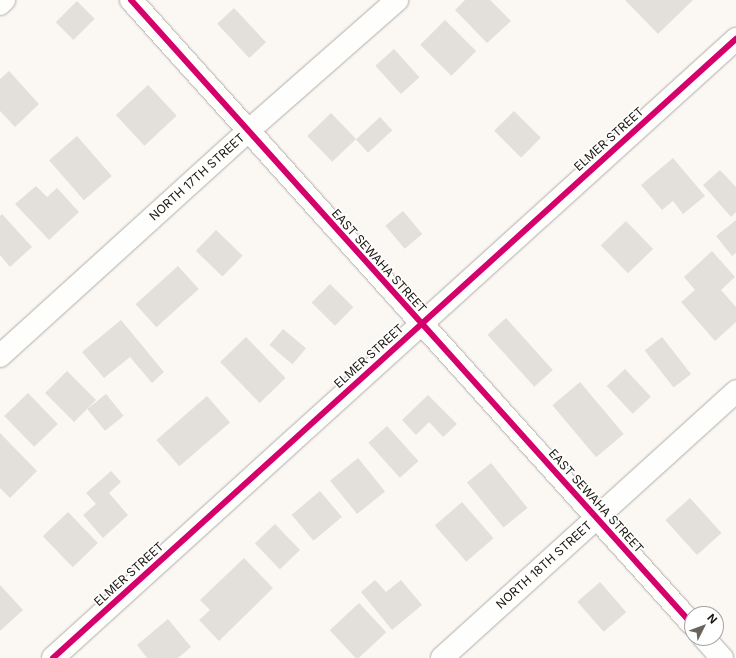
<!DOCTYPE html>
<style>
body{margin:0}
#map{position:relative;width:736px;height:658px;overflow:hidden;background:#fbf8f4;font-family:Inter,sans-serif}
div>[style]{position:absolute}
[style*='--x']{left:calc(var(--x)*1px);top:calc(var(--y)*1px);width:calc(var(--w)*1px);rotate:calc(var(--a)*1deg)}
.building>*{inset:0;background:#e3dfda;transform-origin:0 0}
.roads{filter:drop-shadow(0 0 1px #b0ada8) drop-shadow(0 0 1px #b0ada8)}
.street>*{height:22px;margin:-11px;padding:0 11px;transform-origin:11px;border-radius:11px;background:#fefefd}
.cycleway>*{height:6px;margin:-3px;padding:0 3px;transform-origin:3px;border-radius:3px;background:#d6006c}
span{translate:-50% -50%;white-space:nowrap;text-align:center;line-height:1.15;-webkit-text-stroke:3px #fff;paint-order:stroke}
.street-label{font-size:12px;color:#1a160e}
.north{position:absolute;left:684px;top:606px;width:40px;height:40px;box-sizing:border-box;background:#fff;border:1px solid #a3a29f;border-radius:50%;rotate:48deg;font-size:11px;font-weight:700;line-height:16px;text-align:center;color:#1a160e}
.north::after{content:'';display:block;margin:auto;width:14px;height:18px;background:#69655e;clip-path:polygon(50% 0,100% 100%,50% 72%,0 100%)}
</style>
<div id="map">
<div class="building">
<div style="clip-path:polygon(465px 0,490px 0,511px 21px,487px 43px,455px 10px)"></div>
<div style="clip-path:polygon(625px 0,693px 0,658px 34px)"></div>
<div style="left:77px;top:1px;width:25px;height:30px;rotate:45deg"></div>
<div style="left:234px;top:8px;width:47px;height:23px;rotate:47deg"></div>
<div style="left:445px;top:20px;width:44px;height:35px;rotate:45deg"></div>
<div style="left:394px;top:49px;width:38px;height:25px;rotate:48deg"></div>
<div style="clip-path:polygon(9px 71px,39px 104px,15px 127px,0 111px,0 79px)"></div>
<div style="left:148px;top:85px;width:42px;height:44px;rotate:47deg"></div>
<div style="left:514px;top:111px;width:38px;height:28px;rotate:45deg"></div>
<div style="left:331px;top:113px;width:36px;height:33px;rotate:46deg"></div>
<div style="left:380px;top:117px;width:18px;height:33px;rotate:47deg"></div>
<div style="left:77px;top:136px;width:53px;height:37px;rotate:49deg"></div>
<div style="clip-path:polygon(673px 158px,705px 196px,683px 214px,673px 201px,662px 210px,641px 185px)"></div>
<div style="clip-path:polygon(720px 170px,736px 187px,736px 212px,731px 217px,703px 185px)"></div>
<div style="clip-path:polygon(36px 186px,47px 197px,57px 188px,79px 212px,49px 240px,15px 204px)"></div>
<div style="left:403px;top:211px;width:30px;height:23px;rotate:50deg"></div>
<div style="clip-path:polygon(2px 214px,32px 247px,10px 267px,0 255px,0 216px)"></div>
<div style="clip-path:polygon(736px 220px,736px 253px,732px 256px,716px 236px)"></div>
<div style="left:626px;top:221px;width:39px;height:35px;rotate:46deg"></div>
<div style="left:216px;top:230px;width:37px;height:29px;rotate:44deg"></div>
<div style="clip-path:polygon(712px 251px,735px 277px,721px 290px,736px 307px,736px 322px,715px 341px,681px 302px,695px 290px,684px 277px)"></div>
<div style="left:178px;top:266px;width:31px;height:57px;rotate:48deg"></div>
<div style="left:330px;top:284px;width:33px;height:26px;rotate:45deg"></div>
<div style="left:506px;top:318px;width:70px;height:25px;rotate:48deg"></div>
<div style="clip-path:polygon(121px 320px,164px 372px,152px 383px,130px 357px,104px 378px,82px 352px)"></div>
<div style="left:283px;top:329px;width:30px;height:21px;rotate:40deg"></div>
<div style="left:246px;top:337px;width:57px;height:36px;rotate:46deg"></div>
<div style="left:662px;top:337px;width:47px;height:22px;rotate:52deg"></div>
<div style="left:625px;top:369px;width:38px;height:25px;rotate:47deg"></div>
<div style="left:67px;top:371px;width:41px;height:31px;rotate:45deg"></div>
<div style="left:580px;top:382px;width:68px;height:36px;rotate:50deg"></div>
<div style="left:28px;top:393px;width:43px;height:33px;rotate:46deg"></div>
<div style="left:106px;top:394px;width:28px;height:24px;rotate:51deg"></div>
<div style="clip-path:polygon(428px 395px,457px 424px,443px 437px,429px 422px,416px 435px,402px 420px)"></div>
<div style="left:207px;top:396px;width:35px;height:67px;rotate:49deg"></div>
<div style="left:387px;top:426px;width:47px;height:25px;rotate:48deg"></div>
<div style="clip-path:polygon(0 433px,37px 471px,10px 498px,0 488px)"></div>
<div style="left:358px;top:458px;width:43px;height:36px;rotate:51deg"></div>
<div style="left:491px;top:463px;width:58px;height:31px;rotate:51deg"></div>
<div style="clip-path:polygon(111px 471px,121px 482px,109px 493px,128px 515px,103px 538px,83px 515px,96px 504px,86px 493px)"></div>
<div style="left:320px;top:491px;width:34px;height:37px;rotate:50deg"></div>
<div style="left:690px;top:498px;width:47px;height:33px;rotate:48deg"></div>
<div style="left:462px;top:502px;width:48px;height:36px;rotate:49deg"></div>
<div style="left:68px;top:512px;width:43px;height:35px;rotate:46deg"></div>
<div style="left:275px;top:524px;width:36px;height:28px;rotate:46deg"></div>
<div style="clip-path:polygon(244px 558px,273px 588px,219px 641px,199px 620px,210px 610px,200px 600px)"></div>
<div style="clip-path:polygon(375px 580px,386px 592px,401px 580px,422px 605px,392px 630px,361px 592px)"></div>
<div style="left:600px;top:582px;width:40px;height:30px;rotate:49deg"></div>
<div style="clip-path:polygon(0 585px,23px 610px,0 631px)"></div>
<div style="left:359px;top:603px;width:40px;height:40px;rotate:47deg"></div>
<div style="clip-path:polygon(168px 619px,191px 647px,178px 658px,147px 658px,137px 645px)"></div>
</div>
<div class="roads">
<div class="street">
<div style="--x:131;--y:0;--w:839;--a:48.04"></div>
<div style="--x:0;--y:4;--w:6;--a:-45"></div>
<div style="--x:0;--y:356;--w:333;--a:-42.2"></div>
<div style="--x:247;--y:132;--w:200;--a:-41.3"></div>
<div style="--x:704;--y:638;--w:27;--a:48"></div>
<div style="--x:53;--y:658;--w:922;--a:-42.19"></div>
<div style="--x:442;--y:658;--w:397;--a:-42.2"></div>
</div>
</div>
<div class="cycleway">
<div style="--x:131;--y:0;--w:839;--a:48.04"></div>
<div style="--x:53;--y:658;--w:922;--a:-42.19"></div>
</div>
<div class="street-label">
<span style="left:609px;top:139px;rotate:-42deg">ELMER STREET</span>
<span style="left:197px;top:177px;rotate:-42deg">NORTH 17TH STREET</span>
<span style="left:379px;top:261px;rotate:48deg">EAST SEWAHA STREET</span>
<span style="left:369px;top:356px;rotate:-42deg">ELMER STREET</span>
<span style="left:596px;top:501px;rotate:48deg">EAST SEWAHA STREET</span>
<span style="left:544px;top:565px;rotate:-42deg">NORTH 18TH STREET</span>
<span style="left:129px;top:574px;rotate:-42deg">ELMER STREET</span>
</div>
<div class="north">N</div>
</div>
